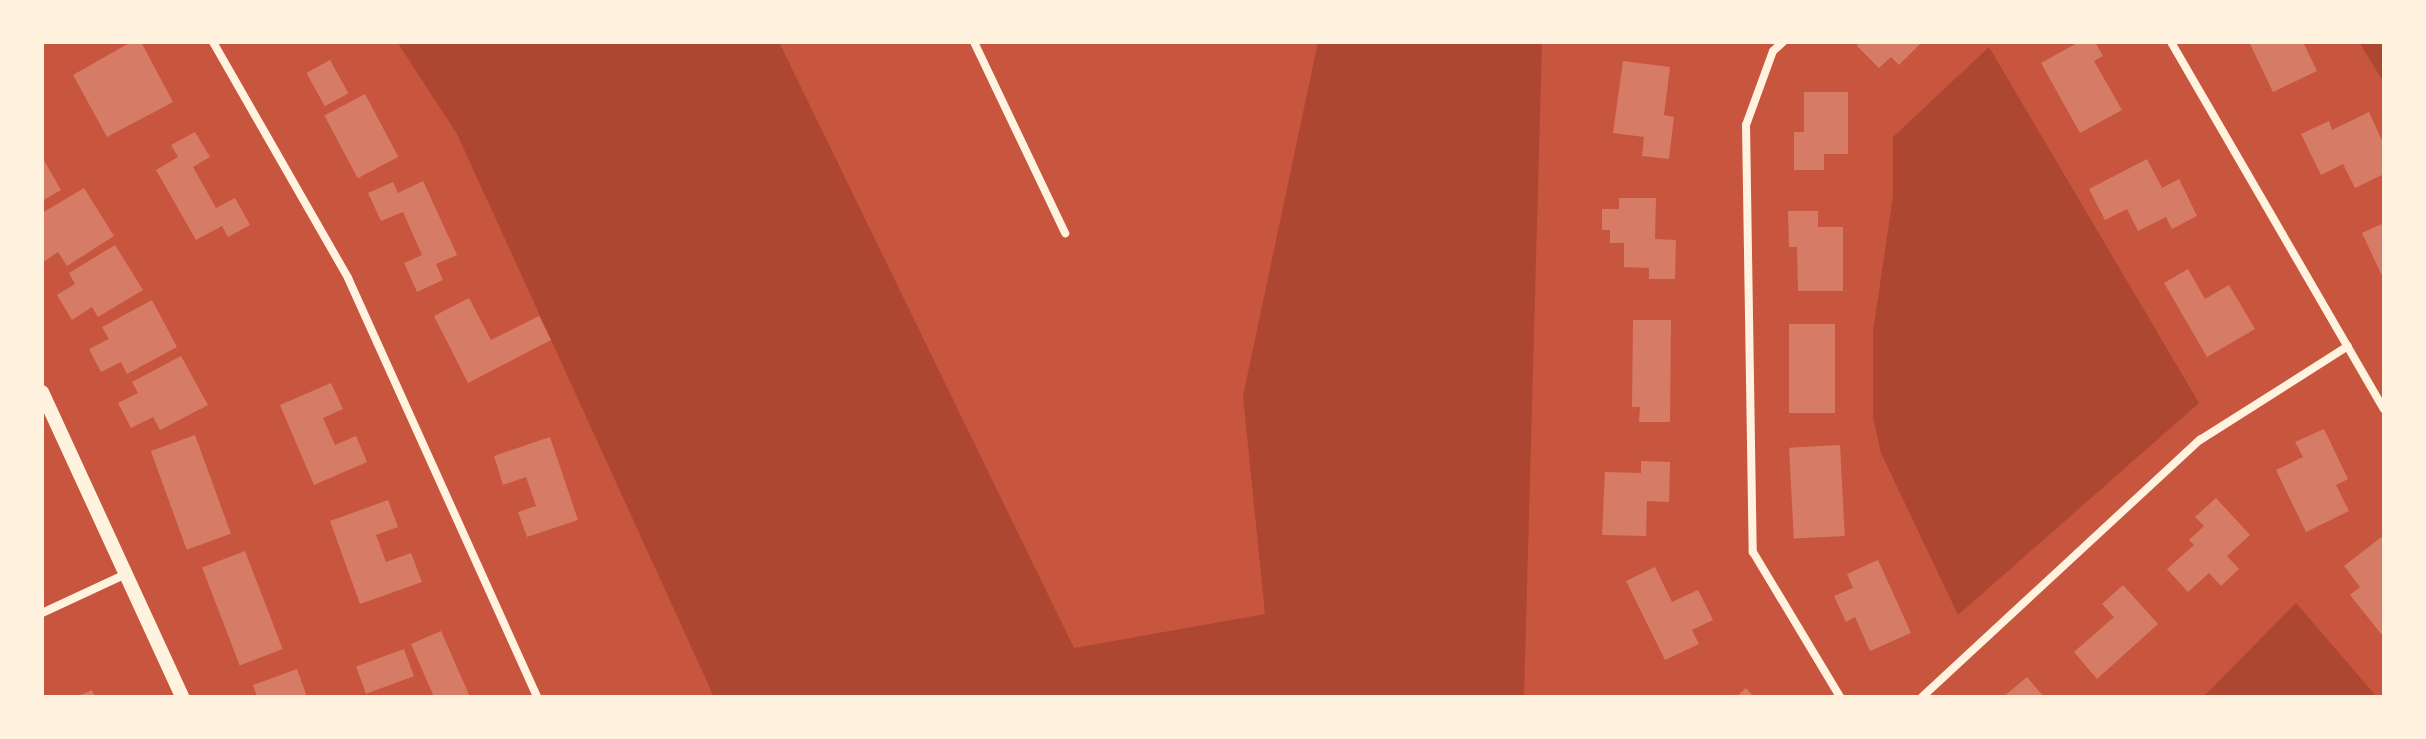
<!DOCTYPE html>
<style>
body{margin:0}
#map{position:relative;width:2426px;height:739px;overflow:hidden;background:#c8553d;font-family:"Asap Condensed",sans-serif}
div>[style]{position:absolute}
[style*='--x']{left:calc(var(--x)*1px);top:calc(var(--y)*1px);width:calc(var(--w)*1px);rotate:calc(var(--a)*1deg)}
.green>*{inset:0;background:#ae4732}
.building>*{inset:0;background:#d67c66;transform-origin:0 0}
.minor>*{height:8px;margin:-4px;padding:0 4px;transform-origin:4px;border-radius:4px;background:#fff3e0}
.tertiary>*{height:14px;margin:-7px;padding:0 7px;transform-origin:7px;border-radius:7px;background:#fff3e0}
span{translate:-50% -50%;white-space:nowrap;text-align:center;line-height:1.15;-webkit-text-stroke:8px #fff3e0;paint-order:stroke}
.frame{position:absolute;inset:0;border:44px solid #fff3e0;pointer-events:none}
</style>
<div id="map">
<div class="green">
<div style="clip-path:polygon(397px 42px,779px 42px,1074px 648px,1265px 614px,1243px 396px,1318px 42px,1542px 42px,1524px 697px,714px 697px,457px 134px)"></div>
<div style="clip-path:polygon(2359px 42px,2384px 42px,2384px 83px)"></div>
<div style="clip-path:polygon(1989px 47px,2199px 403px,1958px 615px,1881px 453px,1873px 418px,1873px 332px,1893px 196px,1893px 137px)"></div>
<div style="clip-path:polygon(2296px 603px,2377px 697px,2203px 697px)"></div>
</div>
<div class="building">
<div style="clip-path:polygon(131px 42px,141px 42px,173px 102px,107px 137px,73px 75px)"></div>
<div style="clip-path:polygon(1860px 42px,1922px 42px,1899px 65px,1891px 57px,1879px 68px,1857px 46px)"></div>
<div style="clip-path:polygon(2079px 42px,2095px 42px,2103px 56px,2094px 61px,2122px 110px,2080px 133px,2041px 63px)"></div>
<div style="clip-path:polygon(2249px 42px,2303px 42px,2317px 71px,2273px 92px)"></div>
<div style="left:330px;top:60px;width:38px;height:27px;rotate:61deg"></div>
<div style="clip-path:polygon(1623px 61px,1670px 67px,1664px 115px,1674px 117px,1669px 159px,1642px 156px,1644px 137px,1613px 133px)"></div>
<div style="clip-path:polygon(1804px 92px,1848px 92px,1848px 154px,1824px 154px,1824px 170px,1794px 170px,1794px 132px,1804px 132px)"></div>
<div style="left:365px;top:94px;width:71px;height:46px;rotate:62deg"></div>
<div style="clip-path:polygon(2369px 112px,2384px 145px,2384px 174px,2355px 188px,2343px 164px,2321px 175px,2301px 134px,2329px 121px,2332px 130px)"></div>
<div style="clip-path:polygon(195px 132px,210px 157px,193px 167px,216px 208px,235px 198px,250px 225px,228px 237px,222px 226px,196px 240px,156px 170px,178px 157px,171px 145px)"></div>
<div style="clip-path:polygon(42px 157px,61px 190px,42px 201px)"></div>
<div style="clip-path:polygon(2147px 159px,2162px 188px,2179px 179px,2197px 216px,2172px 229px,2166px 217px,2138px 231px,2127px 209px,2105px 220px,2089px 189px)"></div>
<div style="clip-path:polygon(423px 181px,457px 255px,436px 264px,443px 280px,417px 292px,404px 263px,422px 255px,403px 212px,381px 221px,368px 193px,393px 182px,398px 193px)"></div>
<div style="clip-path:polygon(84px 188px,114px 236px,67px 266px,58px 252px,42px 263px,42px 213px)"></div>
<div style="clip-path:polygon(1619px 198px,1656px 198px,1655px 239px,1676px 240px,1675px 279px,1649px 279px,1649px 268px,1624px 267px,1624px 243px,1610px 243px,1610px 230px,1602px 230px,1602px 209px,1619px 209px)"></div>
<div style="clip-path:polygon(1788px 211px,1818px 211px,1818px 227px,1843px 227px,1843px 291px,1798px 291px,1797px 247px,1789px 247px)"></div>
<div style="clip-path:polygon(2384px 223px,2384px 280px,2362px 233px)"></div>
<div style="clip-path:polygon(115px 245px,143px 290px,98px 317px,92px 307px,72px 320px,57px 295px,75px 284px,69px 273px)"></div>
<div style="clip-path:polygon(2188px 269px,2205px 299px,2229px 285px,2255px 329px,2207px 357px,2164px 283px)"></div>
<div style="clip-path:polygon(469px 298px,491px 340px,539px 316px,551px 340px,468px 383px,434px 316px)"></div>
<div style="clip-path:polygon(152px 300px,177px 347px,127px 374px,121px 362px,101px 372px,89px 349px,109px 339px,102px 327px)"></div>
<div style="clip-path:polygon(1633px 320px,1671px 320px,1670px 422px,1639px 422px,1640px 407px,1632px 407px)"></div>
<div style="left:1789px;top:324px;width:46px;height:89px"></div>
<div style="clip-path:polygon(181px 356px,208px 405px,160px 430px,153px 417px,131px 428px,118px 403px,138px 393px,132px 382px)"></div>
<div style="clip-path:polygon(331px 383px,343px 409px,323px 418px,335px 445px,356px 436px,367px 462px,314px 485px,280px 405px)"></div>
<div style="clip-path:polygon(2324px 429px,2348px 479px,2336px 485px,2349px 511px,2306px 532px,2276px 470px,2303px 457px,2295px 442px)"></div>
<div style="left:195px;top:435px;width:105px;height:47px;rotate:70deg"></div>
<div style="clip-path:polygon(550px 437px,578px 520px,527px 537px,518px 512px,536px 506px,526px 477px,503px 485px,494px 456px)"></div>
<div style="left:1840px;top:445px;width:91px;height:51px;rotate:87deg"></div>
<div style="clip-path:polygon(1641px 461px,1670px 462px,1669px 502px,1647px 501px,1646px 536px,1602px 535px,1605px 472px,1641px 473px)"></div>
<div style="clip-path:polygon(2216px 498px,2250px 535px,2227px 556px,2239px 569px,2221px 586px,2209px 573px,2188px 592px,2167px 569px,2194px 545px,2189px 540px,2204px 526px,2195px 517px)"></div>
<div style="clip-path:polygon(388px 500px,398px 527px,376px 535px,386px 562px,411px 553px,422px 582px,360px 604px,330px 521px)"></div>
<div style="clip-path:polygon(2384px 535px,2384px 633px,2382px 635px,2350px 595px,2360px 587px,2344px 566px)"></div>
<div style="left:245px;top:551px;width:105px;height:46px;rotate:69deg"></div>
<div style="clip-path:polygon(1878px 560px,1911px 633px,1870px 651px,1855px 617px,1846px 622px,1834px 596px,1853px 588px,1847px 574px)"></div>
<div style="clip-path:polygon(1655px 567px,1672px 602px,1698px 590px,1713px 620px,1692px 630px,1699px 644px,1665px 660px,1626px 581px)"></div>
<div style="clip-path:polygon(2123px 585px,2158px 624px,2097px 679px,2074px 652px,2114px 617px,2102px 604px)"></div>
<div style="clip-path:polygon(441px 631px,470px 697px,434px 697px,411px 644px)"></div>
<div style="left:404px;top:649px;width:29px;height:51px;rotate:70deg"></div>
<div style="clip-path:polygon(297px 669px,307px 697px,257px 697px,253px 685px)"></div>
<div style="clip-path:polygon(2027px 677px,2044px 697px,2003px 697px)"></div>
<div style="clip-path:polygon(1746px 688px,1754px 697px,1736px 697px)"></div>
<div style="clip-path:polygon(92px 690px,95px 697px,76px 697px)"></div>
</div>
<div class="minor">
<div style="--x:213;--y:42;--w:272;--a:60.2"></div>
<div style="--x:348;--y:278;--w:460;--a:65.7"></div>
<div style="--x:974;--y:42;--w:212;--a:64.5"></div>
<div style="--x:1783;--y:42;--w:13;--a:138"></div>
<div style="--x:1773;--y:51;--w:79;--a:110"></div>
<div style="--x:1746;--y:125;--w:427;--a:89.1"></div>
<div style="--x:1753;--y:552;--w:169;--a:59"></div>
<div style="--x:2171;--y:42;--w:424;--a:59.9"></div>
<div style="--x:42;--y:613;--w:95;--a:-24.9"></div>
<div style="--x:1922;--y:697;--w:379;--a:-42.8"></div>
<div style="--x:2200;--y:440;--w:175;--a:-32.4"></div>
</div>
<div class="tertiary">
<div style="--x:42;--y:392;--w:336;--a:65.3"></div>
</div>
<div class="frame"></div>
</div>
